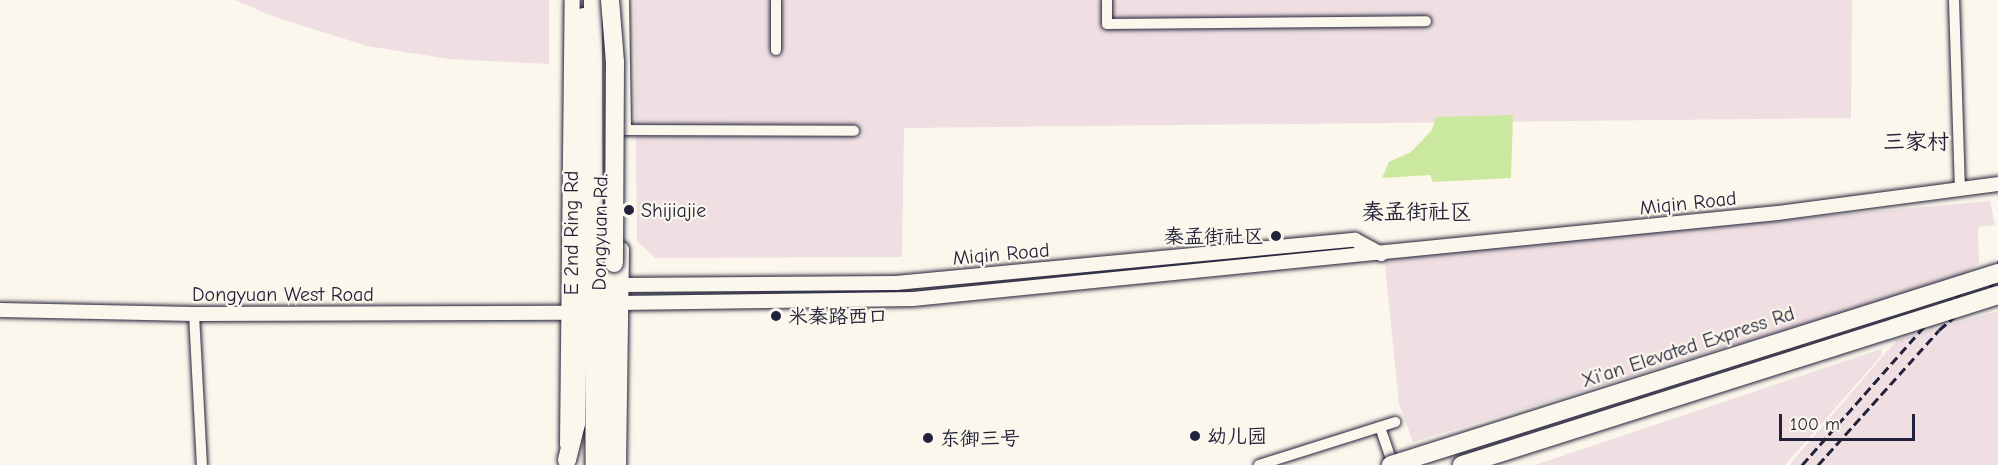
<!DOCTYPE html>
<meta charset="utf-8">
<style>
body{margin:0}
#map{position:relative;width:1998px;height:465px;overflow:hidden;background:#fbf7ec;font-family:"Comic Neue","LXGW WenKai TC",sans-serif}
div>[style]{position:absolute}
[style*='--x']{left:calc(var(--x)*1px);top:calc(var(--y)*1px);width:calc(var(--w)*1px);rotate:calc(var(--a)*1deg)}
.built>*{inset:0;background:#efdfe2}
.green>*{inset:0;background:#cbe89f}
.roads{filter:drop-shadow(0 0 2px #22223b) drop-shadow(0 0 2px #22223b)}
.minor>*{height:10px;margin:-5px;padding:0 5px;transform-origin:5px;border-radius:5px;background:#fbf7ec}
.tertiary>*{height:14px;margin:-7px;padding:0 7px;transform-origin:7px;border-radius:7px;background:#fbf7ec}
.secondary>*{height:15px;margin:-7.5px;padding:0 7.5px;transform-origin:7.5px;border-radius:7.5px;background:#fbf7ec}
.trunk>*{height:18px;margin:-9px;padding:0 9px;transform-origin:9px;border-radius:9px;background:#fbf7ec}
.rail>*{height:3px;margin-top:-1.5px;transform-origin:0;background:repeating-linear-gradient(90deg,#22223b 0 9px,transparent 0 13.5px)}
.bridges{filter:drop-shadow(0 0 2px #22223b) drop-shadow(0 0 2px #22223b)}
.trunk-bridge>*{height:18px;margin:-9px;padding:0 9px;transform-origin:9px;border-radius:9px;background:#fbf7ec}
.dots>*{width:16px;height:16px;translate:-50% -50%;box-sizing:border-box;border:3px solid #fbf7ec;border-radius:50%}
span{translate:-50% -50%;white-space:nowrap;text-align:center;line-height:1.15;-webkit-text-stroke:4.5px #fbf7ec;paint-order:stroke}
.street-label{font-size:20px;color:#22223b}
.poi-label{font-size:20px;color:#22223b}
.left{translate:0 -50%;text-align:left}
.right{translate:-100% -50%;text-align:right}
.quarter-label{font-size:22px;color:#22223b}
.scale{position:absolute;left:1779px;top:414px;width:136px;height:27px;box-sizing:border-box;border:3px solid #22223b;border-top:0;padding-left:8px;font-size:18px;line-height:21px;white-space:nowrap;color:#22223b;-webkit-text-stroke:4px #fbf7ec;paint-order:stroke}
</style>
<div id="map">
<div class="built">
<div style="clip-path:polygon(235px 0,549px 0,549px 64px,449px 59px,367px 46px,272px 16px)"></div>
<div style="clip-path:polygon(634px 0,1852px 0,1851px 118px,904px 128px,902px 257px,655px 258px,637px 241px)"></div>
<div style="clip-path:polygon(1990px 201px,1995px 225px,1978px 227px,1979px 263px,1959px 278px,1413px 442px,1399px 404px,1384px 255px)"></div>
<div style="clip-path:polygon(1998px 311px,1998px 465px,1789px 465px,1897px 340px)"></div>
<div style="clip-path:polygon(1881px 349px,1882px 355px,1785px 465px,1535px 465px)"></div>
</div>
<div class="green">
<div style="clip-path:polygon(1513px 115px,1511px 178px,1433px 182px,1430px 175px,1382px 178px,1389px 162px,1411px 152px,1432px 130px,1436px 117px)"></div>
</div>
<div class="roads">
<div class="minor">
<div style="--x:1107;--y:0;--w:24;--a:90"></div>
<div style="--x:1107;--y:24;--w:319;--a:-0.5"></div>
<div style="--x:1954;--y:0;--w:190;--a:88.2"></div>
<div style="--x:776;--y:50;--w:50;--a:-90"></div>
<div style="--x:623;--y:130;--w:231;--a:0.2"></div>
<div style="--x:194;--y:314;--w:151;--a:87"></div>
<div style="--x:1380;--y:427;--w:40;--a:71.1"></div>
<div style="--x:1259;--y:465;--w:143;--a:-17.5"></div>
</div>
<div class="tertiary">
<div style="--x:620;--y:285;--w:276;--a:-0.4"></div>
<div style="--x:896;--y:283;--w:461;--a:-5.4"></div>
<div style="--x:1355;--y:240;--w:30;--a:28"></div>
<div style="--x:620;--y:303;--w:293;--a:-0.8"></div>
<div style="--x:913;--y:299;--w:869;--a:-5.68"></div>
<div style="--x:1778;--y:213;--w:222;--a:-7.5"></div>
<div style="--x:0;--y:310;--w:194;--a:1.2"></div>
<div style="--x:194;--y:314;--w:372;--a:-0.2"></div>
</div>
<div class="secondary">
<div style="--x:621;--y:0;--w:126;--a:89.1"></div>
<div style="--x:567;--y:444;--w:444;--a:-89.4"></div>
<div style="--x:618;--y:465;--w:216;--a:-89.2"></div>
</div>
<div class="trunk">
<div style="--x:593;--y:0;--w:465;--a:89.8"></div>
<div style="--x:607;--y:245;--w:220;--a:89.7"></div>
<div style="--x:567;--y:460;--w:38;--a:-76"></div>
<div style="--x:576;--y:423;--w:406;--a:-89"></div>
</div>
</div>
<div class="rail">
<div style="--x:1802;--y:465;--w:201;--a:-48.6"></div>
<div style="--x:1935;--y:314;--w:82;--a:-39.5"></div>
<div style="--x:1818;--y:465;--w:181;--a:-48.1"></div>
<div style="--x:1939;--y:330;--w:78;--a:-40.8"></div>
</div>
<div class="bridges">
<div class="trunk-bridge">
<div style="--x:610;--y:0;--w:62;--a:85.4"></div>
<div style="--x:615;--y:62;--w:201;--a:90.3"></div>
<div style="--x:1391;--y:465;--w:637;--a:-17.55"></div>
<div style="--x:1462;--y:465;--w:562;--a:-17.6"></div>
</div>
</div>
<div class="dots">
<div style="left:629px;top:210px;background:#22223b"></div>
<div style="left:1276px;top:236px;background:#22223b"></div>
<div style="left:776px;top:316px;background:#22223b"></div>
<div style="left:1195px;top:436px;background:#22223b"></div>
<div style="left:928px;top:438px;background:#22223b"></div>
</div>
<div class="street-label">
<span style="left:1688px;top:203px;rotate:-6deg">Miqin Road</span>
<span style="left:600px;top:232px;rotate:-89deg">Dongyuan Rd.</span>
<span style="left:571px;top:233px;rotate:-90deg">E 2nd Ring Rd</span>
<span style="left:1001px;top:254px;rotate:-5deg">Miqin Road</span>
<span style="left:283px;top:294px">Dongyuan West Road</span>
<span style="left:1688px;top:347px;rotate:-18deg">Xi'an Elevated Express Rd</span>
</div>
<div class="poi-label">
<span class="left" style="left:641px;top:210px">Shijiajie</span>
<span class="right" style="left:1264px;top:236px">秦孟街社区</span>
<span class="left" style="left:788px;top:316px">米秦路西口</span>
<span class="left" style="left:1207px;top:436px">幼儿园</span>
<span class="left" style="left:940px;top:438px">东御三号</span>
</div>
<div class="quarter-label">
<span style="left:1916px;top:143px">三家村</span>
<span style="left:1417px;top:213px">秦孟街社区</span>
</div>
<div class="scale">100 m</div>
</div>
